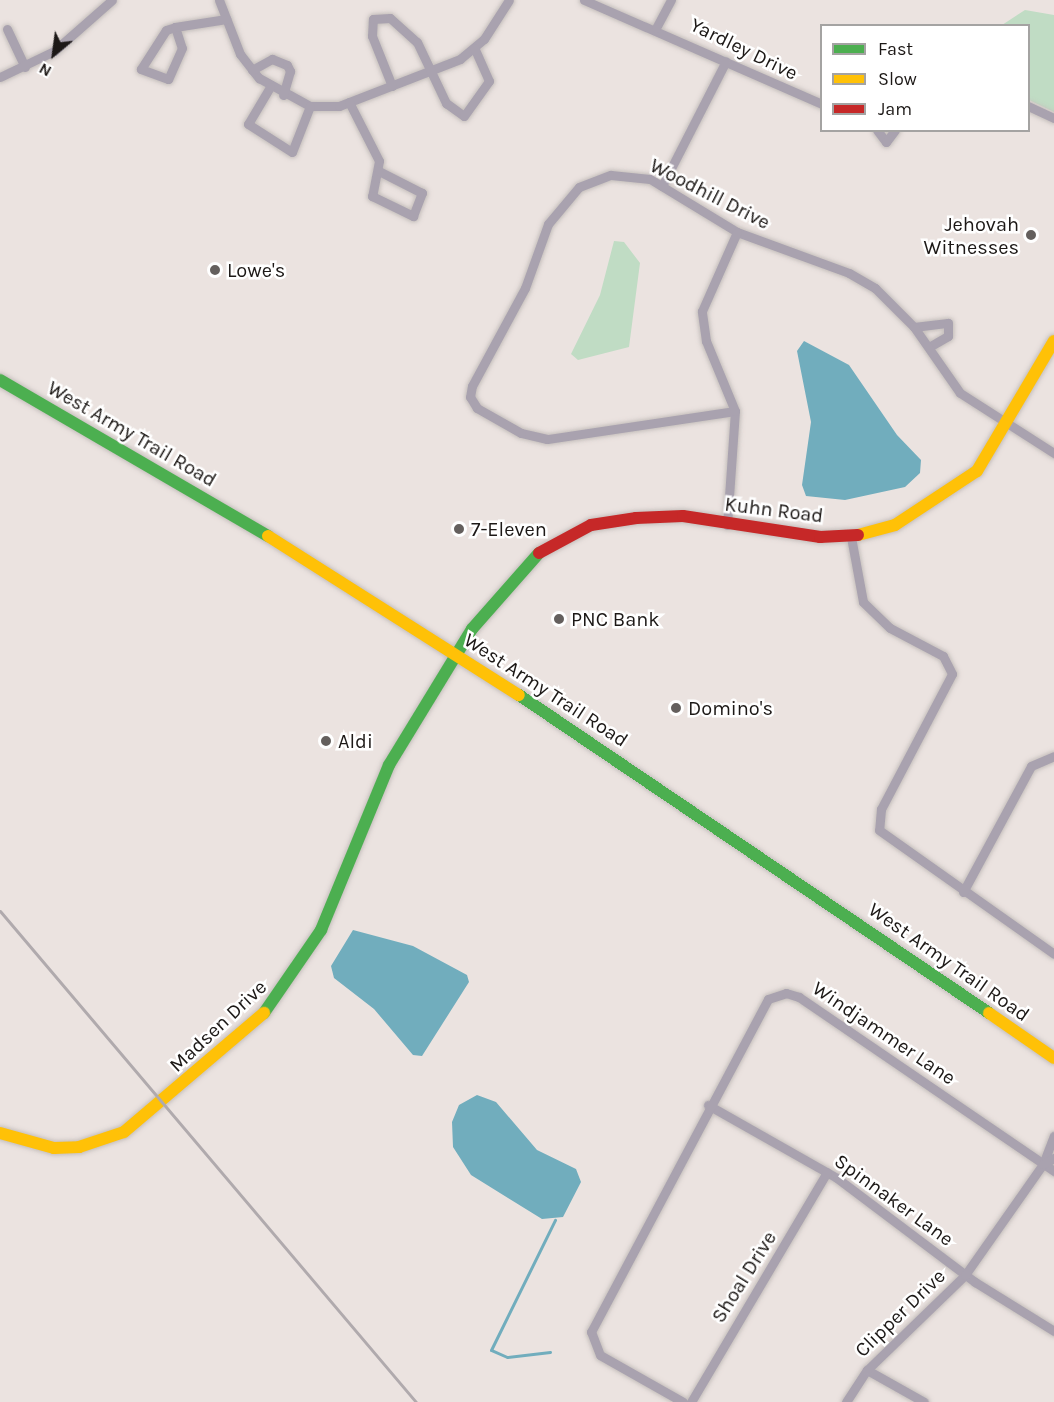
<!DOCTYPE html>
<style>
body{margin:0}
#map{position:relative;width:1054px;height:1402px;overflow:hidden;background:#ebe3e0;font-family:Karla,sans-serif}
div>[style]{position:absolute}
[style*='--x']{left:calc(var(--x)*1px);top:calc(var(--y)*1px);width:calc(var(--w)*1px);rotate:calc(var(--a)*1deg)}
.green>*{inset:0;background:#c0dcc4}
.water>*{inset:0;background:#71adbd}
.stream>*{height:3px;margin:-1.5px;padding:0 1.5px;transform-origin:1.5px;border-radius:1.5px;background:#71adbd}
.roads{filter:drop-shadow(0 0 2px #c5bfbc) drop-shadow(0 0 2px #c5bfbc)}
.street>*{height:9px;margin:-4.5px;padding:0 4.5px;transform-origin:4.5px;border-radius:4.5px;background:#a9a2af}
.fast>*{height:12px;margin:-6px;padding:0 6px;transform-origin:6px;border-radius:6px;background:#4caf50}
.slow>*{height:12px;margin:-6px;padding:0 6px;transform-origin:6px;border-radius:6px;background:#ffc107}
.jam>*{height:12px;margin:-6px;padding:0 6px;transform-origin:6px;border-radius:6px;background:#c62828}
.rail>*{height:3px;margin:-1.5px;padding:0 1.5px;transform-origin:1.5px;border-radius:1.5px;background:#b0aaad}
.dots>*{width:16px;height:16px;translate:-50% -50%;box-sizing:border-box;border:3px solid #fff;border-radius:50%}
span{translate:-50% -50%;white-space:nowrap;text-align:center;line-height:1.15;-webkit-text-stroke:5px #fff;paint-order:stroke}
.street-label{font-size:20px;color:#1c1816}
.poi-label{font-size:20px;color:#1c1816}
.right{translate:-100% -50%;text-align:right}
.left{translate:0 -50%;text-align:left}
.legend{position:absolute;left:820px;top:24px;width:210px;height:108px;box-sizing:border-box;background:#fff;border:2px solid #a4a3a2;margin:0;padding:8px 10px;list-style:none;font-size:18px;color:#1c1816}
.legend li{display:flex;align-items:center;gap:12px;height:30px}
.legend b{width:30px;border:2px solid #a4a3a2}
.north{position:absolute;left:24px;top:24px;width:60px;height:60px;-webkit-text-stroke:4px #fff;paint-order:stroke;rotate:209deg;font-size:16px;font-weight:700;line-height:24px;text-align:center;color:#1c1816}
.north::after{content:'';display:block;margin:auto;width:21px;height:27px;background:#1c1816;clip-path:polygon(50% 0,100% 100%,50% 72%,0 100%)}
</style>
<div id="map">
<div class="green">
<div style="clip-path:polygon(1025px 10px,1054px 15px,1054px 112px,1029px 100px,1028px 26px,1002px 25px)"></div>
<div style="clip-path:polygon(614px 241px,624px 242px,640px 263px,629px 347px,578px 360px,571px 354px,600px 295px)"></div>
</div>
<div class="water">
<div style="clip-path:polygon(804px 341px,849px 365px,897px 435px,921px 460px,920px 473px,905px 487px,845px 500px,806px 496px,802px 485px,811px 422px,797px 351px)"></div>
<div style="clip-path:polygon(353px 930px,413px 946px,467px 975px,469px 982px,422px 1056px,413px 1055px,374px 1009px,334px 978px,331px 966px)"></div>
<div style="clip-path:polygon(477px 1095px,496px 1102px,537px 1150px,576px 1169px,581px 1182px,563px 1217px,542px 1219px,471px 1175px,453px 1147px,452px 1122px,459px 1105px)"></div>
</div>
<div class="stream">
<div style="--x:550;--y:1352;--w:43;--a:173.4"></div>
<div style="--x:507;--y:1357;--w:17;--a:-156"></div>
<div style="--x:491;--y:1350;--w:145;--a:-63.8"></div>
</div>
<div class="roads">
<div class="street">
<div style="--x:219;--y:0;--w:58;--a:68.7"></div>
<div style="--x:240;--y:54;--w:31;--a:52"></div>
<div style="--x:259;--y:78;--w:58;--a:28.8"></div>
<div style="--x:310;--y:106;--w:29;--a:0"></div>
<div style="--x:339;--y:106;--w:130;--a:-21.2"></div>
<div style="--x:460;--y:59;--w:31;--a:-40"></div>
<div style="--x:484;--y:39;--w:46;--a:-57.3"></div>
<div style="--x:584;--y:0;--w:260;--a:23.6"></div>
<div style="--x:175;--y:27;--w:22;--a:72"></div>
<div style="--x:182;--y:48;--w:34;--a:114"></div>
<div style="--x:168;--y:79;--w:29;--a:-160"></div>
<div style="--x:141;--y:69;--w:46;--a:-57.3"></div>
<div style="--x:166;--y:30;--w:9;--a:-18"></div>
<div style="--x:175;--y:27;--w:52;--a:-8.9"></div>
<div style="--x:656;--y:28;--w:32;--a:-62"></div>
<div style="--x:7;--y:29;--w:42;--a:64.7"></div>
<div style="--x:252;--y:70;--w:23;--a:-29"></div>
<div style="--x:272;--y:59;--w:16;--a:22"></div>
<div style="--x:287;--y:65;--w:7;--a:63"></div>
<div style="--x:290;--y:71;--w:25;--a:106"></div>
<div style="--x:0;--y:77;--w:60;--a:-25.7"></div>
<div style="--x:54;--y:51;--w:77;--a:-41.3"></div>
<div style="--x:392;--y:86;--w:54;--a:-111.8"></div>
<div style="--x:372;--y:36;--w:17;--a:-87"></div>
<div style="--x:373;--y:19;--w:17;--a:-3"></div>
<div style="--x:390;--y:18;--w:36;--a:42"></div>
<div style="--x:417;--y:42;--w:68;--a:64.6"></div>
<div style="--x:446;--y:103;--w:22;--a:36"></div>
<div style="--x:464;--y:116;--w:43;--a:-54.5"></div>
<div style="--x:489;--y:81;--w:36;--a:-114"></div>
<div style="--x:270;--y:87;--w:43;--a:120.7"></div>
<div style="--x:248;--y:124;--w:52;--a:32.5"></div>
<div style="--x:292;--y:152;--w:49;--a:-68.6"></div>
<div style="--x:349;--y:102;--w:66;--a:63"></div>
<div style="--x:379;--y:161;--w:36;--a:101"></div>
<div style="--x:372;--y:196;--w:46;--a:26"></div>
<div style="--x:413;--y:216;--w:25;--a:-69"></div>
<div style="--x:422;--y:193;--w:48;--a:-152.9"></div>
<div style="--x:1028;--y:106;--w:29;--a:25"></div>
<div style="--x:877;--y:130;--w:15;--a:53"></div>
<div style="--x:886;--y:142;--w:15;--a:-53"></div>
<div style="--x:662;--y:186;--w:140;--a:-62.9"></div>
<div style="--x:914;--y:327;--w:34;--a:-7"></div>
<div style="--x:948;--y:323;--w:13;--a:90"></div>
<div style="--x:948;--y:336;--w:22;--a:150"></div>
<div style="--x:735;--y:411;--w:190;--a:171.5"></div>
<div style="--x:547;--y:439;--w:27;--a:-167"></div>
<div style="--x:521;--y:433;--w:51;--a:-150.4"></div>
<div style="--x:477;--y:408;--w:13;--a:-122"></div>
<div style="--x:470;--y:397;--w:11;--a:-80"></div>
<div style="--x:472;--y:386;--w:111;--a:-61.6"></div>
<div style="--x:525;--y:288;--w:68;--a:-70.2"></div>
<div style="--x:548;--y:224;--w:48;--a:-50"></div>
<div style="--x:579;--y:187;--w:34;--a:-21"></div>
<div style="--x:611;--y:175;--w:39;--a:6"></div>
<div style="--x:650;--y:179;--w:102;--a:31.3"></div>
<div style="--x:737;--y:232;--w:119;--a:20.1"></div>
<div style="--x:849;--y:273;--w:30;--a:30"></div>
<div style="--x:875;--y:288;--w:55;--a:45"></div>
<div style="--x:914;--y:327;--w:80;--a:55.1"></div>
<div style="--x:960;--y:393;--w:112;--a:32.6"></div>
<div style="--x:727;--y:525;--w:114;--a:-86"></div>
<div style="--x:735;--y:411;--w:76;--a:-112.5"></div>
<div style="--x:706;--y:341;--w:30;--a:-98"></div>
<div style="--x:702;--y:311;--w:86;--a:-66.1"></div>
<div style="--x:851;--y:537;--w:66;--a:79.5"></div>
<div style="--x:863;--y:602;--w:37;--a:44"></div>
<div style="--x:890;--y:628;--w:60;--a:27.8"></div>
<div style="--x:943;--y:656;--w:20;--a:63"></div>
<div style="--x:952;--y:674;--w:153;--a:117.7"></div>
<div style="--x:881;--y:809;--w:21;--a:95"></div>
<div style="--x:879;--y:830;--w:214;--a:35.3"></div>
<div style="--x:963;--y:892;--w:143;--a:-61.6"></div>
<div style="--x:1031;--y:766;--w:25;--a:-23"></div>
<div style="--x:708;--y:1105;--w:148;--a:29.5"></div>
<div style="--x:837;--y:1178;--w:173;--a:37"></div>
<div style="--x:975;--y:1282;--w:93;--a:31.8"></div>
<div style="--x:1043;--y:1164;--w:30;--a:-69"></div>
<div style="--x:867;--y:1370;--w:65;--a:29.3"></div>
<div style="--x:683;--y:1402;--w:95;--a:-150.5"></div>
<div style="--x:600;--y:1355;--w:25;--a:-111"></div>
<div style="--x:591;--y:1332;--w:377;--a:-62"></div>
<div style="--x:768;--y:999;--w:19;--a:-18"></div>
<div style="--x:786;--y:993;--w:14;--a:17"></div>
<div style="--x:799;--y:997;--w:309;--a:34.3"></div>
<div style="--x:691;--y:1402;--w:267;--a:-59.4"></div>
<div style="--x:846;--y:1402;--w:38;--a:-57"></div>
<div style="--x:867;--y:1370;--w:136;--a:-44.1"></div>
<div style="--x:965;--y:1275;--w:136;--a:-54.9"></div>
<div style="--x:1043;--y:1164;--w:13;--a:-29"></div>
</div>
<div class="fast">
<div style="--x:0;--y:380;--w:310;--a:30.2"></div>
<div style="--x:519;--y:695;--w:567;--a:34.08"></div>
<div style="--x:264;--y:1013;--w:101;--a:-55.5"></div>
<div style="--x:321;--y:930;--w:178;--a:-67.6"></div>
<div style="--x:389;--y:765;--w:159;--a:-58.6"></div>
<div style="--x:472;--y:629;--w:101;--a:-48.6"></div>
</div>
<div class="slow">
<div style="--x:858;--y:535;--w:38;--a:-15"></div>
<div style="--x:895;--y:525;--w:98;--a:-33.4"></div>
<div style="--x:977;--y:471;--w:151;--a:-59.4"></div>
<div style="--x:268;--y:536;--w:297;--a:32.4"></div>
<div style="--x:989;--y:1013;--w:79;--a:34.7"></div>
<div style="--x:0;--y:1133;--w:56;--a:15.5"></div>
<div style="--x:54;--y:1148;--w:25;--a:-2"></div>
<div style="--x:79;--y:1147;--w:47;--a:-18.4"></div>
<div style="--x:124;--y:1132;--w:184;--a:-40.4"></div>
</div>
<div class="jam">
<div style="--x:539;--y:553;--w:59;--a:-28.3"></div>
<div style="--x:591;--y:525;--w:46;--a:-8.8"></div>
<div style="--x:636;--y:518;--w:47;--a:-2.4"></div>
<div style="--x:683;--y:516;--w:139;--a:8.7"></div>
<div style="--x:820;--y:537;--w:38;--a:-3"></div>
</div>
</div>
<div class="rail">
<div style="--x:0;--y:911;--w:644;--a:49.73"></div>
</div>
<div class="dots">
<div style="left:1031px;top:235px;background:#645f5d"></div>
<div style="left:215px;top:270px;background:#645f5d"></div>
<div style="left:459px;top:529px;background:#645f5d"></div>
<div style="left:559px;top:619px;background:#645f5d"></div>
<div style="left:676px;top:708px;background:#645f5d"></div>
<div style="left:326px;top:741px;background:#645f5d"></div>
</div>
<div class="street-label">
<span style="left:744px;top:49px;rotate:26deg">Yardley Drive</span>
<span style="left:710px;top:194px;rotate:27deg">Woodhill Drive</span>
<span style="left:132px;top:434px;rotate:30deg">West Army Trail Road</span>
<span style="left:774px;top:510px;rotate:7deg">Kuhn Road</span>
<span style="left:546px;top:690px;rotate:33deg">West Army Trail Road</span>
<span style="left:949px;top:962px;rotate:35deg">West Army Trail Road</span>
<span style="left:218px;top:1026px;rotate:-43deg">Madsen Drive</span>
<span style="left:884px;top:1033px;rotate:34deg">Windjammer Lane</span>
<span style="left:894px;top:1200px;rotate:36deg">Spinnaker Lane</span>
<span style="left:744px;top:1277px;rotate:-58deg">Shoal Drive</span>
<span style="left:900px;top:1313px;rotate:-44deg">Clipper Drive</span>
</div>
<div class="poi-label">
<span class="right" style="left:1019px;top:236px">Jehovah<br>Witnesses</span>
<span class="left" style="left:227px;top:270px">Lowe's</span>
<span class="left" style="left:471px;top:529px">7-Eleven</span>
<span class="left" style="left:571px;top:619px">PNC Bank</span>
<span class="left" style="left:688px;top:708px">Domino's</span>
<span class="left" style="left:338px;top:741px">Aldi</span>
</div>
<ul class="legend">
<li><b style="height:8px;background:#4caf50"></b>Fast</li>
<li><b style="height:8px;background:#ffc107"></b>Slow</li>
<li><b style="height:8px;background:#c62828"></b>Jam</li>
</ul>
<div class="north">N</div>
</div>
